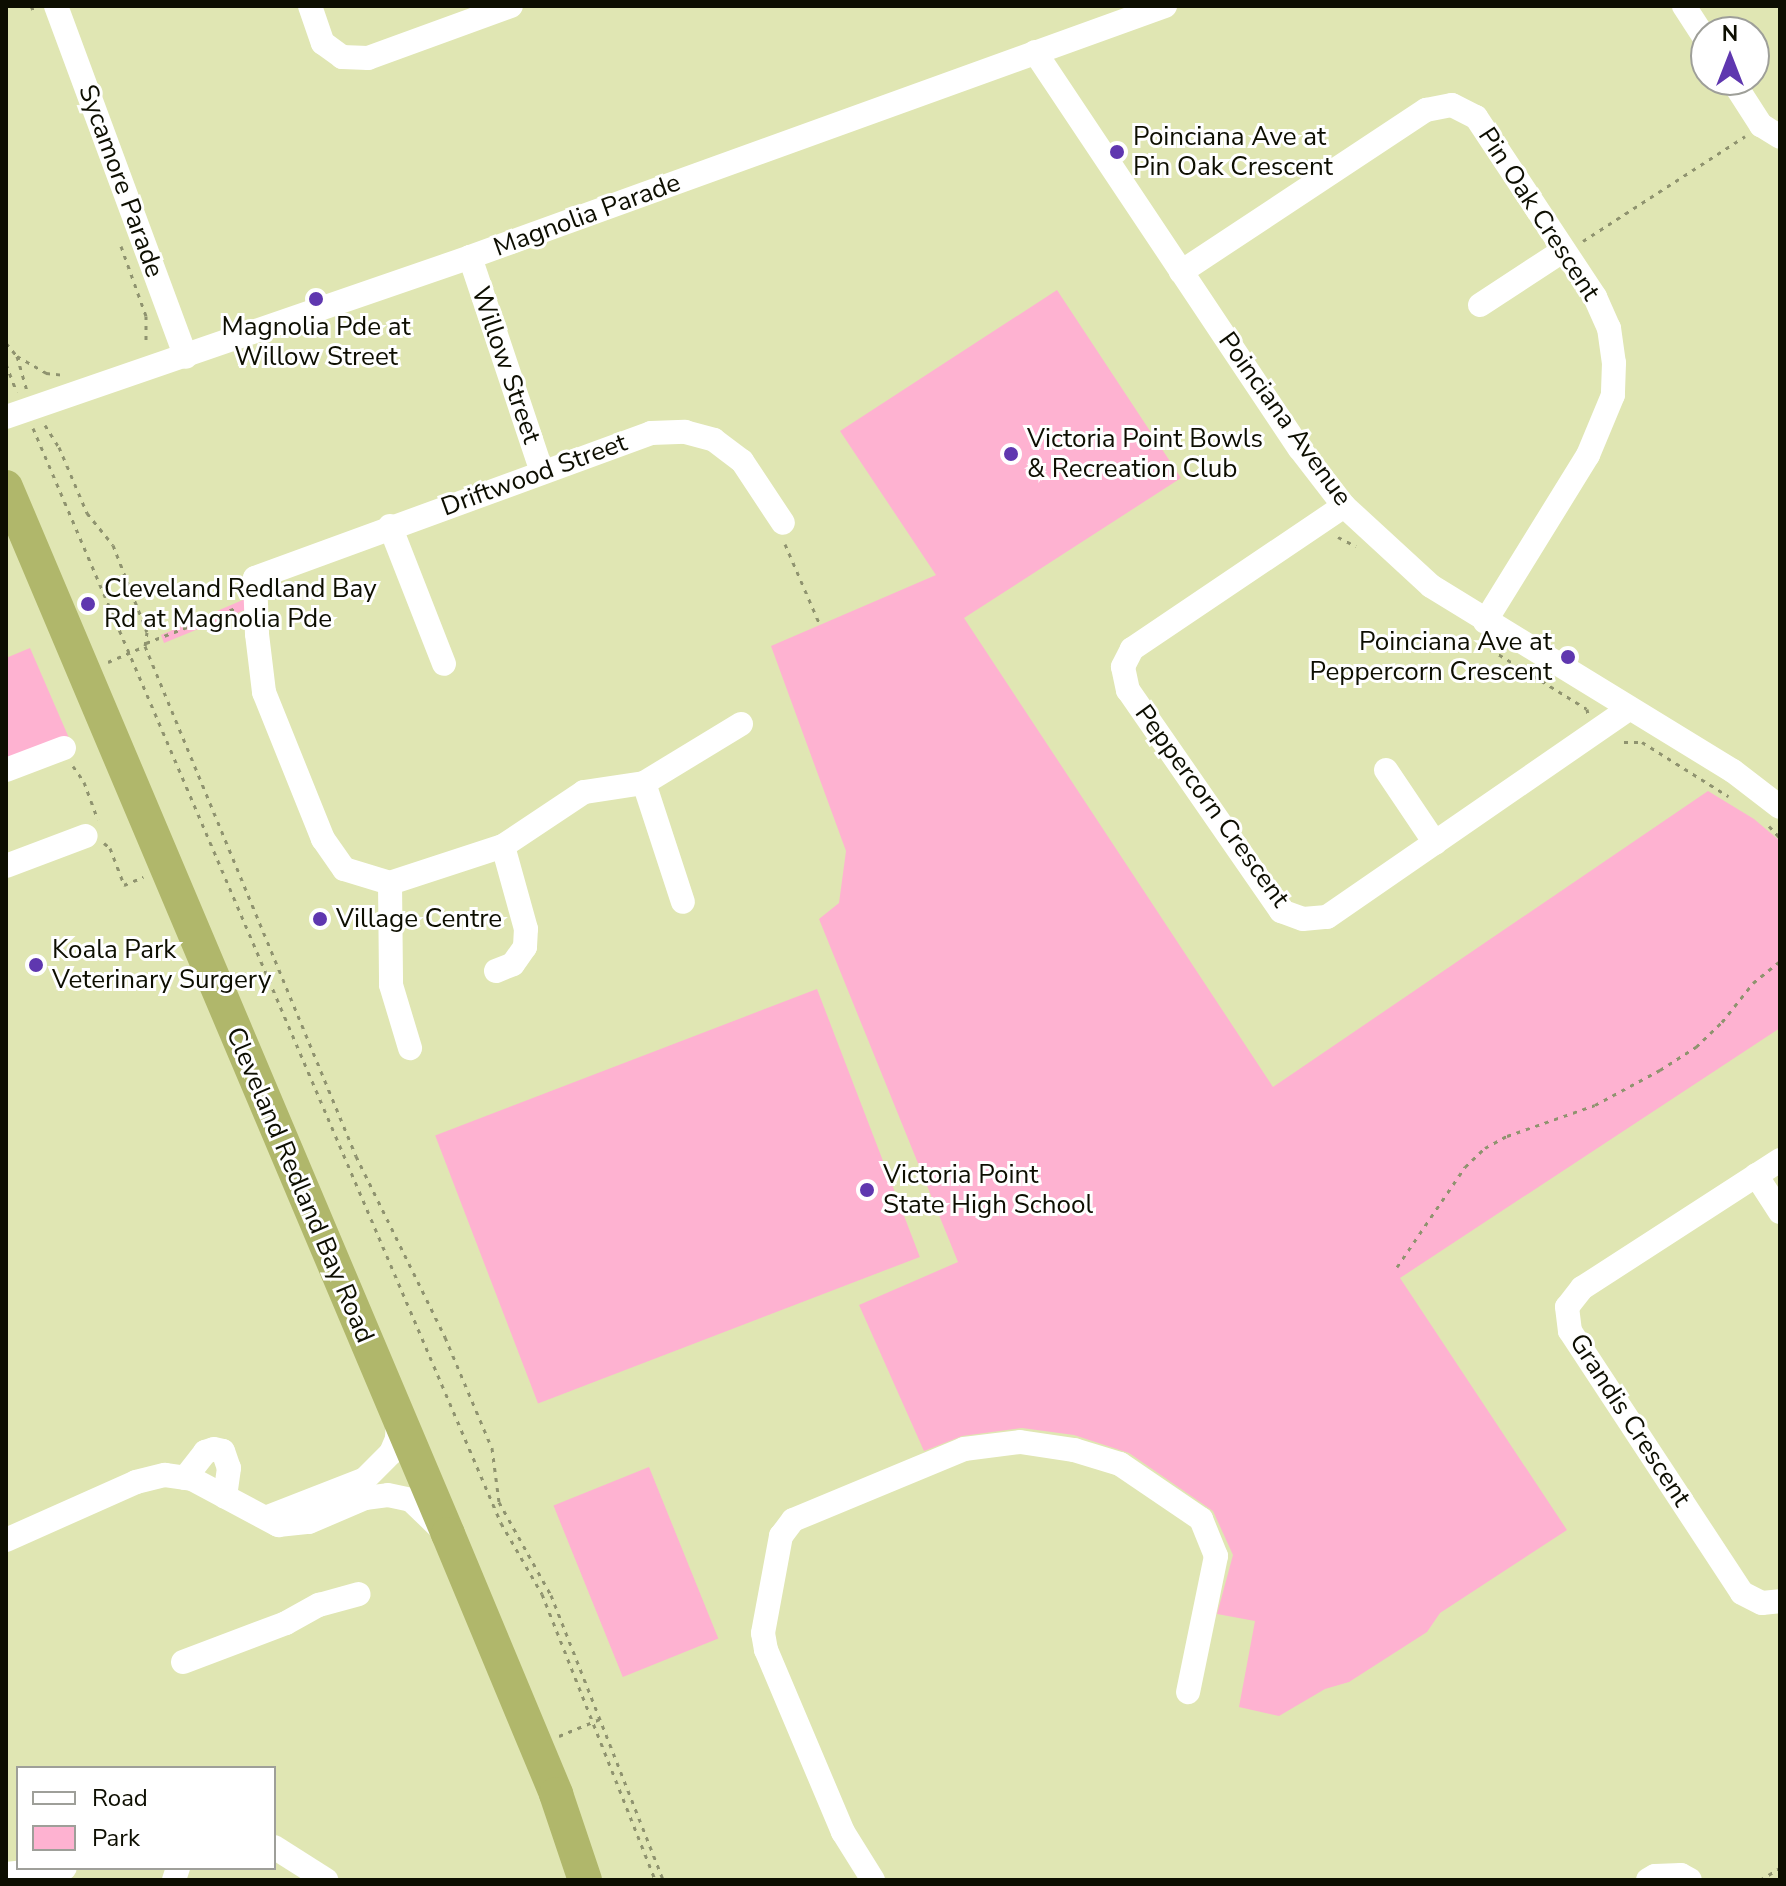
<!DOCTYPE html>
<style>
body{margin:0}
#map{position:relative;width:1786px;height:1886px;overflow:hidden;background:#e0e6b3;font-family:"Nunito Sans",sans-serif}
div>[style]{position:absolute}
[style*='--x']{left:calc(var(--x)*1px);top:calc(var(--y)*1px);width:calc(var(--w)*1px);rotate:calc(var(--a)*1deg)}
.green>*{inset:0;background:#feb2d1;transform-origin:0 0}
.path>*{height:3px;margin-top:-1.5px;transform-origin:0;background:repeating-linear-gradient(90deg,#8f936f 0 4px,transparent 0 10px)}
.minor>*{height:24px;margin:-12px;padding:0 12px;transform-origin:12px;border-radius:12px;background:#fff}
.highway>*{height:34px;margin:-17px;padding:0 17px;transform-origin:17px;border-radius:17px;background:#b0b76b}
.dots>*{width:22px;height:22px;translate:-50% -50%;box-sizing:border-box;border:4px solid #fff;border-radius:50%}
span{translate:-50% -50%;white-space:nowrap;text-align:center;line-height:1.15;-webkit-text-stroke:6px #fff;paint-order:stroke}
.poi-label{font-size:26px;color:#0d0e01}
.left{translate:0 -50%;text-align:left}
.right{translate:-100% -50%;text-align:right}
.street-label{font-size:26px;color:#0d0e01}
.frame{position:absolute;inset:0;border:8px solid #0d0e01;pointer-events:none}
.legend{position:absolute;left:16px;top:1766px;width:260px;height:104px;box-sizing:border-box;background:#fff;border:2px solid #9e9f99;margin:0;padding:10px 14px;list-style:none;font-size:24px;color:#0d0e01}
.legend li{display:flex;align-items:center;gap:16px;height:40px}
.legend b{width:40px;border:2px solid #9e9f99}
.north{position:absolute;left:1690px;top:16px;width:80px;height:80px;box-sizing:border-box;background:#fff;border:2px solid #9e9f99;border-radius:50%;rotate:0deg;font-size:22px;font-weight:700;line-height:32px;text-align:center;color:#0d0e01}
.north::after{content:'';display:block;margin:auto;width:28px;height:36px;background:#5f37af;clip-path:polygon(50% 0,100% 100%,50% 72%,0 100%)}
</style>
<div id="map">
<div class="green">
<div style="clip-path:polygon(1057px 290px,1181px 478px,964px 618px,1273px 1087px,1708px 791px,1754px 819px,1780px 841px,1780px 1028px,1400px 1278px,1567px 1530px,1440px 1613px,1427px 1632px,1349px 1682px,1325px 1689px,1279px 1716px,1239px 1707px,1255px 1621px,1217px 1614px,1233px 1555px,1213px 1511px,1129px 1453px,1074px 1435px,1022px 1428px,962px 1436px,924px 1451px,859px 1305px,958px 1262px,819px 919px,839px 903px,846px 851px,771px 646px,936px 575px,840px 431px)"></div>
<div style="clip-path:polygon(245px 599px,247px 609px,164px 643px,161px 635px)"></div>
<div style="clip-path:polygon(30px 648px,69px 738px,6px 763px,6px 658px)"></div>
<div style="left:817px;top:989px;width:287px;height:409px;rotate:69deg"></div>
<div style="left:649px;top:1467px;width:185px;height:103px;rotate:68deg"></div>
</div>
<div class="path">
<div style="--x:31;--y:6;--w:8;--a:60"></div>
<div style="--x:1583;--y:241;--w:193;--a:-32.9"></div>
<div style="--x:121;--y:246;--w:74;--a:70.3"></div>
<div style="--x:146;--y:316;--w:29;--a:90"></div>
<div style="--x:6;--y:343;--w:17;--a:50"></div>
<div style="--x:17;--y:356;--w:35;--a:74"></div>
<div style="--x:17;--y:356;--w:34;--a:30"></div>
<div style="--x:46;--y:373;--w:18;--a:6"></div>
<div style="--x:6;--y:364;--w:30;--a:69"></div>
<div style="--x:45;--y:425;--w:26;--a:58"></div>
<div style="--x:59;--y:447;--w:72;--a:67"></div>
<div style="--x:87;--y:513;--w:41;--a:50.9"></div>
<div style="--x:113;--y:545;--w:93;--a:68.7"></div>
<div style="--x:147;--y:632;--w:14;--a:98"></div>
<div style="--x:145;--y:646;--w:552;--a:67.52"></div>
<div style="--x:356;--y:1156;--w:202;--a:63.8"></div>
<div style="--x:445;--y:1337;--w:121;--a:67.1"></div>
<div style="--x:492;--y:1448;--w:54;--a:82.6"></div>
<div style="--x:499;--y:1502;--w:107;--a:60.8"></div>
<div style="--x:551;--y:1595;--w:306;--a:68.5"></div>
<div style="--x:33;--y:428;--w:1191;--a:66.86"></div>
<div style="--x:501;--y:1523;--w:82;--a:60"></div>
<div style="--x:542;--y:1594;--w:308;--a:68.4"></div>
<div style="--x:1338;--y:537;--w:20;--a:27"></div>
<div style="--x:785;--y:544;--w:88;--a:66.6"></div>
<div style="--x:146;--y:643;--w:97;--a:-21.3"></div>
<div style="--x:1482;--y:644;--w:123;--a:31.8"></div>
<div style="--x:1587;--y:709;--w:5;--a:79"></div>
<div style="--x:108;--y:662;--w:40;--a:-23.4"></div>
<div style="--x:1624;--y:742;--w:18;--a:0"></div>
<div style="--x:1642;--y:742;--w:102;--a:32.1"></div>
<div style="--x:73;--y:766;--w:19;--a:55"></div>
<div style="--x:84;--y:782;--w:40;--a:69.8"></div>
<div style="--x:1769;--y:826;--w:16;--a:47"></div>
<div style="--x:104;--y:843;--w:8;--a:40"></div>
<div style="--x:110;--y:848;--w:40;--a:69"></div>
<div style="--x:124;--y:885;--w:21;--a:-23"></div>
<div style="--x:1397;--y:1267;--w:121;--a:-55.8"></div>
<div style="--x:1465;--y:1167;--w:28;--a:-44"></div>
<div style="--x:1485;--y:1148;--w:25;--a:-29"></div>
<div style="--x:1507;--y:1136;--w:93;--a:-19.4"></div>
<div style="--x:1595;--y:1105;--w:74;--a:-28.3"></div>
<div style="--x:1660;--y:1070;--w:43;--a:-32.6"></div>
<div style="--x:1696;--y:1047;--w:36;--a:-44"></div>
<div style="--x:1722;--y:1022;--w:50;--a:-51.5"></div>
<div style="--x:1753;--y:983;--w:35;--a:-39"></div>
<div style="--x:559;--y:1736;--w:44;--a:-22.5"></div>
<div style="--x:1760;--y:1880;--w:23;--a:-31"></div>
</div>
<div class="minor">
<div style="--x:56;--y:6;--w:374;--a:69.7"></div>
<div style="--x:310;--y:6;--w:39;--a:71"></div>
<div style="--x:323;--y:43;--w:24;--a:36"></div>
<div style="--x:342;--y:57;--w:26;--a:2"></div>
<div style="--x:368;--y:58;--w:152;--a:-20"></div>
<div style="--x:1684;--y:6;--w:40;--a:57.1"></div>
<div style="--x:1035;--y:52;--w:477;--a:56.3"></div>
<div style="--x:1300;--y:449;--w:72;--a:52.3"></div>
<div style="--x:1344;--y:506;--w:118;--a:42.6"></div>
<div style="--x:1431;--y:586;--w:354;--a:31.5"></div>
<div style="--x:1733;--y:771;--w:59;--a:37.5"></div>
<div style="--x:1732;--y:80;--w:54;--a:57.2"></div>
<div style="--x:1761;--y:125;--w:22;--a:32"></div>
<div style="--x:470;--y:257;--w:227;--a:71.5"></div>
<div style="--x:1181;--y:272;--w:294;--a:-33.5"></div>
<div style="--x:1426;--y:110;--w:26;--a:-11"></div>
<div style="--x:1452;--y:105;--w:27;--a:27"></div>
<div style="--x:1476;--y:117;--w:216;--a:56.5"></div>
<div style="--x:1595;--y:297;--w:34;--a:66"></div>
<div style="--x:1609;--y:328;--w:35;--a:82"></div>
<div style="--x:1614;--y:363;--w:32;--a:92"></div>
<div style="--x:1613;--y:395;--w:65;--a:112.6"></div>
<div style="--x:1588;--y:455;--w:196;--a:121.7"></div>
<div style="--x:1480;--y:305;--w:100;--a:-33.2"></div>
<div style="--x:6;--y:417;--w:491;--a:-19"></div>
<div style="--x:470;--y:257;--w:739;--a:-19.86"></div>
<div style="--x:1344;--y:506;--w:256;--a:146"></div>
<div style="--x:1132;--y:649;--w:20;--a:117"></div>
<div style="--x:1123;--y:667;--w:24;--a:78"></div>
<div style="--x:1128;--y:690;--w:269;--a:55.3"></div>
<div style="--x:1281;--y:911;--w:23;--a:20"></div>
<div style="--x:1303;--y:919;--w:24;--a:-5"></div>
<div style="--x:1327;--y:917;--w:367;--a:-34.6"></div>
<div style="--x:390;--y:526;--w:148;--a:68.6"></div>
<div style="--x:741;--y:724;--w:114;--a:148.7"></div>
<div style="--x:644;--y:783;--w:61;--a:171.5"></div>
<div style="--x:584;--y:792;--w:97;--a:146.3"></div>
<div style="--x:503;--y:846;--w:119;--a:161.9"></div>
<div style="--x:390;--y:883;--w:48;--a:-163.1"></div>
<div style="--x:344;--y:869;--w:37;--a:-125"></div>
<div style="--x:323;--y:839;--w:158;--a:-111.9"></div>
<div style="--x:264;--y:692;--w:58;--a:-96.9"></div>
<div style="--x:257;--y:634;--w:56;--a:-92"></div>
<div style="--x:255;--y:578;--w:422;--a:-20.1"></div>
<div style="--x:651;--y:433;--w:34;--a:-2"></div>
<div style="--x:685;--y:432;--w:30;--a:15"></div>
<div style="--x:714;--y:440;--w:35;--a:37"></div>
<div style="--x:742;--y:461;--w:74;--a:56.5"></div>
<div style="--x:6;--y:770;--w:62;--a:-20.8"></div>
<div style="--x:1386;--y:770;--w:88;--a:56.1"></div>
<div style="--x:644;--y:783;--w:125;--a:71.9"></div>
<div style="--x:6;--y:866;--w:85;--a:-20.6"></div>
<div style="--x:390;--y:883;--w:102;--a:89.4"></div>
<div style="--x:391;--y:985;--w:66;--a:73.2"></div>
<div style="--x:496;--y:971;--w:18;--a:-22"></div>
<div style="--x:513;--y:964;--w:21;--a:-55"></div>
<div style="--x:525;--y:947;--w:18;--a:-87"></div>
<div style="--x:526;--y:929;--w:86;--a:-105.5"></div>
<div style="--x:1780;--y:1160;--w:236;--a:147.1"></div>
<div style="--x:1582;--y:1288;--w:24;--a:128"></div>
<div style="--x:1567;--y:1307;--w:24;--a:83"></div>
<div style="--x:1570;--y:1331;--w:313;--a:56.7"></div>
<div style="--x:1742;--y:1593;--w:22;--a:27"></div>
<div style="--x:1762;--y:1603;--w:18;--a:-6"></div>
<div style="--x:1756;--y:1175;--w:44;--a:57"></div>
<div style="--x:185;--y:1478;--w:33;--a:-52"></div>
<div style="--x:205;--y:1452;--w:9;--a:-18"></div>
<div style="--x:214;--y:1449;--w:9;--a:13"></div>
<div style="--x:223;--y:1451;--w:18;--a:71"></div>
<div style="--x:229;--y:1468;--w:29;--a:98"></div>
<div style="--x:268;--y:1517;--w:104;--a:-21.4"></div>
<div style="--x:365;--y:1479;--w:37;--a:-45"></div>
<div style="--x:391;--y:1453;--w:15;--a:-67"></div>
<div style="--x:397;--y:1439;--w:22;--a:-87"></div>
<div style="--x:6;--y:1540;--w:142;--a:-24"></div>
<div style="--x:136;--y:1482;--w:30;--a:-14"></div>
<div style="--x:165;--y:1475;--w:27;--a:8"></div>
<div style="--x:192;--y:1479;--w:98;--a:28.1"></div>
<div style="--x:278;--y:1525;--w:31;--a:-6"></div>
<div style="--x:309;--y:1522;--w:61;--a:-23.2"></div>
<div style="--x:365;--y:1498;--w:23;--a:-7"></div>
<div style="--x:388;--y:1495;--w:24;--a:12"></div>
<div style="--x:411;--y:1500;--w:40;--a:44"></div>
<div style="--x:183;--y:1662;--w:110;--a:-20.7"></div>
<div style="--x:286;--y:1623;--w:38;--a:-29"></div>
<div style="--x:319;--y:1605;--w:41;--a:-15.4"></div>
<div style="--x:274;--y:1847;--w:62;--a:32.4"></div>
<div style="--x:6;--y:1874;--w:59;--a:-5.8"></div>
<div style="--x:174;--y:1880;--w:13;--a:-72"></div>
<div style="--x:873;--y:1880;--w:57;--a:-122"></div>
<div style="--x:843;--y:1832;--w:198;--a:-112.9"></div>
<div style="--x:766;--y:1650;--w:17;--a:-100"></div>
<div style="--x:763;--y:1633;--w:99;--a:-79.5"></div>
<div style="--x:781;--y:1536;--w:20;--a:-53"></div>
<div style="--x:793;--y:1520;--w:185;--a:-22.5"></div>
<div style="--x:964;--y:1449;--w:56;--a:-7.1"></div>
<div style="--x:1020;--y:1442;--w:55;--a:8.4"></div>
<div style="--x:1074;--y:1450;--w:48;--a:16.9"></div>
<div style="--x:1120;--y:1464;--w:98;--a:34.2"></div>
<div style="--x:1201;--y:1519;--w:40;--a:68"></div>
<div style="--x:1216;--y:1556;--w:139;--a:101.6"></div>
<div style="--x:1648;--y:1880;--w:8;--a:-30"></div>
<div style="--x:1655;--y:1876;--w:26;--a:-2"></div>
<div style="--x:1681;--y:1875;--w:10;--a:29"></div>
</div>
<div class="highway">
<div style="--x:6;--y:487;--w:1136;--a:67.11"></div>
<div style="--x:448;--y:1534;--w:282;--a:67.4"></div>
<div style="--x:556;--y:1794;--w:91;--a:71.4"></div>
</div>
<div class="dots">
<div style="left:1117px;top:152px;background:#5f37af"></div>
<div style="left:316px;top:299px;background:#5f37af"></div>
<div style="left:1011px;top:454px;background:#5f37af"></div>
<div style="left:88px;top:604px;background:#5f37af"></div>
<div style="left:1568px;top:657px;background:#5f37af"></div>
<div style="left:320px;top:919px;background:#5f37af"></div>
<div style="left:36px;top:965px;background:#5f37af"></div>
<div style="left:867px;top:1190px;background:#5f37af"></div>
</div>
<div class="poi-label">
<span class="left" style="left:1133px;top:152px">Poinciana Ave at<br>Pin Oak Crescent</span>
<span style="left:316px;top:342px">Magnolia Pde at<br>Willow Street</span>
<span class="left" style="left:1027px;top:454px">Victoria Point Bowls<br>&amp; Recreation Club</span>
<span class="left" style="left:104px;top:604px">Cleveland Redland Bay<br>Rd at Magnolia Pde</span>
<span class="right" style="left:1552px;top:657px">Poinciana Ave at<br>Peppercorn Crescent</span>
<span class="left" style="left:336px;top:919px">Village Centre</span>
<span class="left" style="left:52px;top:965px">Koala Park<br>Veterinary Surgery</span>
<span class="left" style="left:883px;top:1190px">Victoria Point<br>State High School</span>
</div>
<div class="street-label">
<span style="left:121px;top:181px;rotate:70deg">Sycamore Parade</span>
<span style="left:1539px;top:214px;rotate:57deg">Pin Oak Crescent</span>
<span style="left:587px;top:215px;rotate:-20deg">Magnolia Parade</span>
<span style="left:506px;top:365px;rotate:71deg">Willow Street</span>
<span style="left:1285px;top:419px;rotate:54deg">Poinciana Avenue</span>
<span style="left:534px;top:475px;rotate:-20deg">Driftwood Street</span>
<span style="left:1212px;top:806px;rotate:54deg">Peppercorn Crescent</span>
<span style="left:300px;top:1185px;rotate:67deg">Cleveland Redland Bay Road</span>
<span style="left:1630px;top:1420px;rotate:57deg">Grandis Crescent</span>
</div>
<div class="frame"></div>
<ul class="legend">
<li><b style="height:10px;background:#fff"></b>Road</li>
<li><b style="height:22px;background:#feb2d1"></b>Park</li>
</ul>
<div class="north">N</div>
</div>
